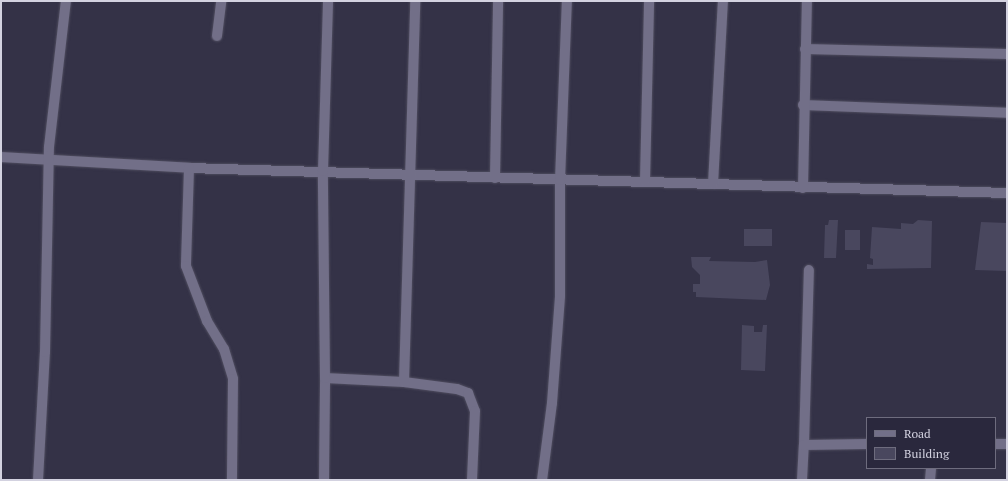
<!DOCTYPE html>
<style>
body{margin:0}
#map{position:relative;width:1008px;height:481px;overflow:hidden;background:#343247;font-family:"PT Serif",serif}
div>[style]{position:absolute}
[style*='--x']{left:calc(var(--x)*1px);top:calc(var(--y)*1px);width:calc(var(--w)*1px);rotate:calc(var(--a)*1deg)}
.building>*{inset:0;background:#49475e;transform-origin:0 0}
.roads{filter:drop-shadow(0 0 1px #4f4d5f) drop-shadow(0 0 1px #4f4d5f)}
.minor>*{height:10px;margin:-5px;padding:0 5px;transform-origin:5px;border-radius:5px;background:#726f88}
span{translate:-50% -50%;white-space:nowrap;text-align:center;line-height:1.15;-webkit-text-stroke:3.5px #2a283d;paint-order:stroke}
.frame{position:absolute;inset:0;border:2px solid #d3d2e0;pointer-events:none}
.legend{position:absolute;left:866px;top:417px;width:130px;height:52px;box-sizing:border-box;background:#2a283d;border:1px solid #6e6c7e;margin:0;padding:5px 7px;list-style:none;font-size:12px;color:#d3d2e0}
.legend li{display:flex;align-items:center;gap:8px;height:20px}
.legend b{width:20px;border:1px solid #6e6c7e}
</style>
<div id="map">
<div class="building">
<div style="clip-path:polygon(829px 220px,838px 220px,836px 258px,824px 258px,825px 225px,828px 225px)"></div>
<div style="clip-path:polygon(918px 220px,932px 221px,931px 268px,867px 269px,867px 264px,873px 265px,873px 259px,870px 258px,872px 227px,901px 229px,901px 223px,913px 224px)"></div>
<div style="clip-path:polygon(981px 222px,1007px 223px,1007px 271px,975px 270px)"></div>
<div style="left:744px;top:229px;width:28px;height:17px"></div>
<div style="left:845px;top:230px;width:15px;height:20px"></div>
<div style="clip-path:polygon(691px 257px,711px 257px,709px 261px,755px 262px,767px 260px,770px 285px,766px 300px,696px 297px,696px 292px,693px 292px,693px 284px,700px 284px,700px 275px,692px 267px)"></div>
<div style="clip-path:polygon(742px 325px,754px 326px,754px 332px,762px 332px,763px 325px,767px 325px,765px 371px,741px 370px)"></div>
</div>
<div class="roads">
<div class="minor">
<div style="--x:217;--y:36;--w:35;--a:-83"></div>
<div style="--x:805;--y:49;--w:202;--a:1.4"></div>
<div style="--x:803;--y:105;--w:204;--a:2.2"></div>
<div style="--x:1;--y:157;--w:188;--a:3.3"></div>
<div style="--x:189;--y:168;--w:818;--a:1.75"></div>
<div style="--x:189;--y:168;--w:98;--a:91.8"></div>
<div style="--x:186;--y:266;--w:59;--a:69.1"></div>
<div style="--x:207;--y:321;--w:33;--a:59"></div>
<div style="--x:224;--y:349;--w:31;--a:73"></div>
<div style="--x:233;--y:379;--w:101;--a:90.6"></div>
<div style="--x:495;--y:178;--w:177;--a:-89"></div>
<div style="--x:645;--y:181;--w:180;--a:-88.7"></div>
<div style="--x:713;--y:184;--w:183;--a:-86.9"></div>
<div style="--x:803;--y:188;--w:187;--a:-88.8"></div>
<div style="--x:325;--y:378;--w:79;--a:2.9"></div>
<div style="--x:404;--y:382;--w:53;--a:7.5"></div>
<div style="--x:457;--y:389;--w:12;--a:20"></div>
<div style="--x:468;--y:393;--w:19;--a:69"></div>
<div style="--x:475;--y:411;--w:69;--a:92.5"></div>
<div style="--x:404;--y:382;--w:381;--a:-88.3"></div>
<div style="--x:995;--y:444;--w:12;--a:0"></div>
<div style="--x:804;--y:445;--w:175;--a:-88.4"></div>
<div style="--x:38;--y:480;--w:128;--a:-86.9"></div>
<div style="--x:45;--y:352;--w:205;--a:-88.9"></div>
<div style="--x:49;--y:147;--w:147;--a:-83.4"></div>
<div style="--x:324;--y:480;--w:102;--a:-89.4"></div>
<div style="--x:325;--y:378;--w:207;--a:-90.6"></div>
<div style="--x:323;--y:171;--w:170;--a:-88.3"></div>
<div style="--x:542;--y:480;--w:78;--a:-82.6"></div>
<div style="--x:552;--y:403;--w:107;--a:-85.7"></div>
<div style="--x:560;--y:296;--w:116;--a:-90"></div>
<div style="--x:560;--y:180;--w:179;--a:-87.8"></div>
<div style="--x:802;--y:480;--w:35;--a:-87"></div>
<div style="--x:804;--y:445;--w:63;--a:-0.9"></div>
<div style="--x:930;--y:480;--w:12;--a:-85"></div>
</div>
</div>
<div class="frame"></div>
<ul class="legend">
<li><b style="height:5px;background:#726f88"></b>Road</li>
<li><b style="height:11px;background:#49475e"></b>Building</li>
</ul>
</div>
